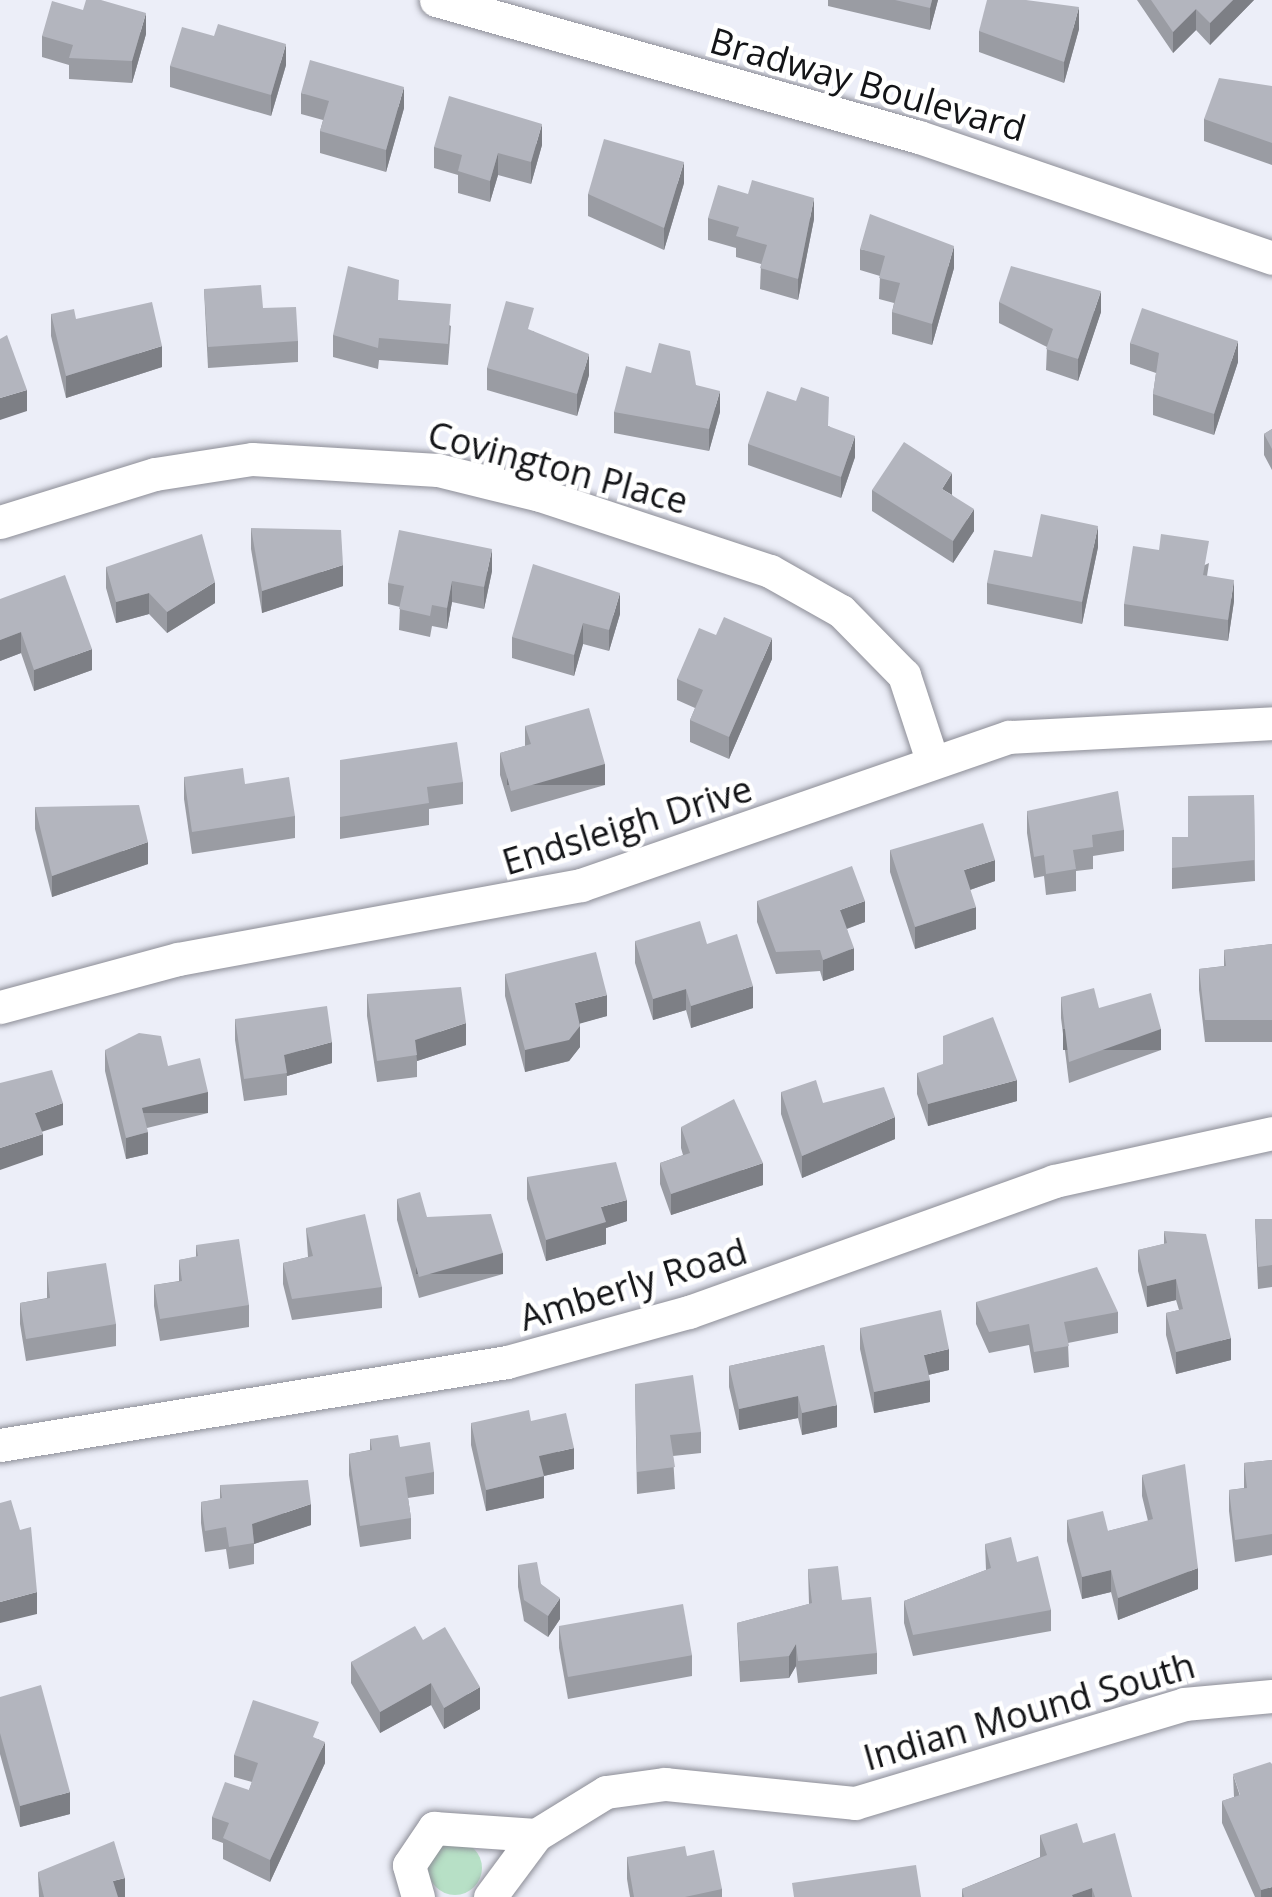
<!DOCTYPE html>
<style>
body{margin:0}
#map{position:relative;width:1272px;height:1897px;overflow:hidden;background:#eceef8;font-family:"Open Sans",sans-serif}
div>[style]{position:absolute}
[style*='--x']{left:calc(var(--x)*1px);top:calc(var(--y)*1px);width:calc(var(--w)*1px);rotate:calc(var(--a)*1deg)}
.green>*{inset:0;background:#b7e0c6}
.round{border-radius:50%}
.roads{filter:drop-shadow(0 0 3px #8c8d96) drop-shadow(0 0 3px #8c8d96)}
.minor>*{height:33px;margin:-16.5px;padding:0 16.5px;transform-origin:16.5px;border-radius:16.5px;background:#fff}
.wall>*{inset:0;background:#9a9ca3}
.shaded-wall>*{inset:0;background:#7d7f85;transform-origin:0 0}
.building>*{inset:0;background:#b3b5be;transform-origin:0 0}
span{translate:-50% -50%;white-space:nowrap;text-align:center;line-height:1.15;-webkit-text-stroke:9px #fff;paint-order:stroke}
.street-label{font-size:36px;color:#131417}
</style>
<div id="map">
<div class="green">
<div class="round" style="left:428px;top:1841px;width:54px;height:54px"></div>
</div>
<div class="roads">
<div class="minor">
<div style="--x:436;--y:0;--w:502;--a:15.84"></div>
<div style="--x:919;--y:137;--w:373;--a:18.9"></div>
<div style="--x:0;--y:522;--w:162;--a:-17.2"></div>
<div style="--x:155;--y:474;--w:98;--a:-8.8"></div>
<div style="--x:252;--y:459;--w:186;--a:3.4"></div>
<div style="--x:438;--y:470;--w:105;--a:13.8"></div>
<div style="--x:540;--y:495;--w:242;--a:18.3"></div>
<div style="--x:770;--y:571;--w:81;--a:29.4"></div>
<div style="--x:841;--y:611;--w:90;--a:45.5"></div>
<div style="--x:904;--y:675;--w:86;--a:71.8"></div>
<div style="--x:0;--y:1007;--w:184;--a:-15.1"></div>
<div style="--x:178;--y:959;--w:410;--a:-10.4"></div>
<div style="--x:581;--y:885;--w:453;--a:-19.1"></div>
<div style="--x:1009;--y:737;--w:263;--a:-3"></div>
<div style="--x:0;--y:1445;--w:514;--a:-9.3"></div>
<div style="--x:507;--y:1362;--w:189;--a:-15.4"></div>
<div style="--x:689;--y:1312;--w:388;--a:-19.7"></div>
<div style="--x:1054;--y:1181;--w:223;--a:-12.4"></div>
<div style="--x:418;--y:1897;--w:33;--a:-106"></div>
<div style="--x:409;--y:1865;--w:45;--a:-56"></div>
<div style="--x:434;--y:1828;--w:102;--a:3.9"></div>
<div style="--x:490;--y:1897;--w:77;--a:-53.4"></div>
<div style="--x:536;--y:1835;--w:82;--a:-31.6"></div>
<div style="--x:606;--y:1792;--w:60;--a:-7.7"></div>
<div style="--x:665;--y:1784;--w:191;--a:5.7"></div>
<div style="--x:855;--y:1803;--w:344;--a:-16.7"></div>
<div style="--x:1184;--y:1704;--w:88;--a:-5.2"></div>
</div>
</div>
<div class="wall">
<div style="clip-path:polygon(828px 0,938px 0,930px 30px,828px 6px)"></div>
<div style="clip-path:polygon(1137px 0,1254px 0,1210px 45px,1196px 30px,1173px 53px)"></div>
<div style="clip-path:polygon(83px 10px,146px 34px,132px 83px,69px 79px,69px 65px,42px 57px,42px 36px)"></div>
<div style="clip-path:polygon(1079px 29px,1064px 83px,979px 52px,979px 31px)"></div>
<div style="clip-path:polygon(214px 36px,286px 65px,271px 116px,170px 87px,170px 66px)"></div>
<div style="clip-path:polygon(1272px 86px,1272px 165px,1204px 141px,1204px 119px)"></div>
<div style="clip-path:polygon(301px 93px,404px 108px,386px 172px,320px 153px,320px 131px,323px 120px,301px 114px)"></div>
<div style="clip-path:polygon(542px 145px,531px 184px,498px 175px,490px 202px,458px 193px,458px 175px,434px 168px,434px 147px)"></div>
<div style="clip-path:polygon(684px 183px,664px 250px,588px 216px,588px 194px)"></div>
<div style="clip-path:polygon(708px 218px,814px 219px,798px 300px,760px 289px,761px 264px,736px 257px,736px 248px,708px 240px)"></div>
<div style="clip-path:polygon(860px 249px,954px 268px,932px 345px,892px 334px,892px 312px,894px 303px,879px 299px,880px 276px,860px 270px)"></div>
<div style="clip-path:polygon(204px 289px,263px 308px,298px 341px,298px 362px,208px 368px)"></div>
<div style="clip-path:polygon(399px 300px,451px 326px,448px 365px,379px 360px,378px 369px,333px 357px,333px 335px)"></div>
<div style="clip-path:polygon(999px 302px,1101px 312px,1078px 381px,1046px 370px,1047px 347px,999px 323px)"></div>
<div style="clip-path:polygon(51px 314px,76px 319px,162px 367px,66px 398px,51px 336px)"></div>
<div style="clip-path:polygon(533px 331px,589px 375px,577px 416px,487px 390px,487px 368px)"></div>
<div style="clip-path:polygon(1130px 343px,1238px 362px,1214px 435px,1153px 415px,1153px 394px,1156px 373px,1130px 364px)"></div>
<div style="clip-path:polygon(651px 373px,696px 385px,720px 412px,709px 451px,614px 433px,614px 412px)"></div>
<div style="clip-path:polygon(829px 426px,855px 457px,841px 498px,748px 465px,748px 444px)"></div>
<div style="clip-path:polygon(1272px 429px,1272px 470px,1264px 455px,1264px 434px)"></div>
<div style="clip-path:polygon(872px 490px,952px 495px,974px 531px,953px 563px,872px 511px)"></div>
<div style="clip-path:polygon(251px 528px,343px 586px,262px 613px,251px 549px)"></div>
<div style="clip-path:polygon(1098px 547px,1082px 624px,987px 604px,987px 583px,1032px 557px)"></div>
<div style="clip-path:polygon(1209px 563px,1207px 576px,1234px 601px,1228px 641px,1124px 626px,1124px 604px)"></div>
<div style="clip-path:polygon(106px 567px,215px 603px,167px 633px,149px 614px,116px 623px,106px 588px)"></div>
<div style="clip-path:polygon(492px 571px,484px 609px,452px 602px,447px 629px,432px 626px,430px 637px,399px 630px,400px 607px,388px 604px,388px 583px)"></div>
<div style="clip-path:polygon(0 599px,92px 670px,34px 691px,21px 653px,0 661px)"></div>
<div style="clip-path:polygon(620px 614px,609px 651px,583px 644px,574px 676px,512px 658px,512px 637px)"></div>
<div style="clip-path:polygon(772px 659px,729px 759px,690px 742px,690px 720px,695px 708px,677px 700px,677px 679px)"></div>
<div style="clip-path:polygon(525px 726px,605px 785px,511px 812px,500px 775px,500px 753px,525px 746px)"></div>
<div style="clip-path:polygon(340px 760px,463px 782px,463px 804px,429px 809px,429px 825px,340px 839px)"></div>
<div style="clip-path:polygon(184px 777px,245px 784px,295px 816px,295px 838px,192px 854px,184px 799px)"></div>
<div style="clip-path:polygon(1254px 795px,1255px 881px,1172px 889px,1172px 837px,1188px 837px)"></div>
<div style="clip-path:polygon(35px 807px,148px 864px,52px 897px,35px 829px)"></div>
<div style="clip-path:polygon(1027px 811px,1124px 830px,1124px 851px,1093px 856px,1093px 869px,1076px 871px,1076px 891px,1046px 895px,1044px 876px,1034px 878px,1027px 833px)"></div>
<div style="clip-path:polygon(890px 850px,995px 881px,970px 890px,976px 929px,915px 949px,890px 872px)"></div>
<div style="clip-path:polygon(757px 901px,865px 922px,847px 929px,854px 970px,823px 981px,820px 971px,776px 974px,757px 922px)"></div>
<div style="clip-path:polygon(635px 941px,707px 944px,753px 1008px,691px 1028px,686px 1010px,653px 1020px,635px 963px)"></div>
<div style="clip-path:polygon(1272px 944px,1272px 1042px,1205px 1042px,1199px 990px,1199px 969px,1224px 966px,1224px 950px)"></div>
<div style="clip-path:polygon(505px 974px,607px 1016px,580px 1023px,580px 1047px,569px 1061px,525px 1072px,505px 996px)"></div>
<div style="clip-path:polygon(367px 994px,466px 1045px,417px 1061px,417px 1077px,377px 1082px,367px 1016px)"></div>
<div style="clip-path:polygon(1061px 997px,1099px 1008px,1161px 1050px,1069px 1083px,1061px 1018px)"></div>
<div style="clip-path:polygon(235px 1019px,332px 1063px,287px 1076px,287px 1095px,244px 1101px,235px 1040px)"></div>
<div style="clip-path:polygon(105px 1050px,168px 1066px,208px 1113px,147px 1128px,148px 1154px,126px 1159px,105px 1071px)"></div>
<div style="clip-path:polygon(917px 1073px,1017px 1101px,928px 1126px,917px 1094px)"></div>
<div style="clip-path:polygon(781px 1092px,823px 1103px,895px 1139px,802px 1178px,781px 1114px)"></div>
<div style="clip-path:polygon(681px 1127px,763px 1185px,671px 1215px,660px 1184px,660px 1163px,683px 1155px,681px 1148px)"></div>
<div style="clip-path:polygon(527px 1177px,627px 1221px,606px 1228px,606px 1244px,546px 1261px,527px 1199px)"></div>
<div style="clip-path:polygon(397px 1199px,427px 1217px,503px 1274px,419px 1298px,397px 1220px)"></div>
<div style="clip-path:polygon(1255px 1219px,1272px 1219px,1272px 1287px,1258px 1289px)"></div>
<div style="clip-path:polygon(306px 1228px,382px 1287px,382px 1308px,292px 1320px,283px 1284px,283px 1263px,308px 1257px)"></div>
<div style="clip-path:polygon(1164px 1231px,1231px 1360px,1176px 1374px,1166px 1335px,1166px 1313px,1179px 1310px,1176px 1300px,1147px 1307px,1138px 1271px,1138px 1250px,1164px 1244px)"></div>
<div style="clip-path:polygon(196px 1245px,249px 1305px,249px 1327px,160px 1341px,154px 1306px,154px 1285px,179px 1281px,179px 1260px,196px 1257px)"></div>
<div style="clip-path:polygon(47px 1272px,116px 1324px,116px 1346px,26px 1361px,20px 1324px,20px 1303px,47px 1298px)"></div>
<div style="clip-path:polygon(976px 1302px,1118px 1312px,1118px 1333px,1068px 1343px,1069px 1367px,1034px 1373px,1029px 1345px,989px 1353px,976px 1324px)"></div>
<div style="clip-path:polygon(860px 1328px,949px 1370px,928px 1375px,930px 1402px,874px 1413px,860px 1349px)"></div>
<div style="clip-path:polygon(824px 1345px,837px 1427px,802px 1435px,798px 1418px,739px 1430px,729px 1387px,729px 1366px)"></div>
<div style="clip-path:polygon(635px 1384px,701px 1432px,701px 1453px,673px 1456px,675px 1489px,637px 1494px)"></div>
<div style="clip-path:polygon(531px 1421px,574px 1469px,544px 1476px,544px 1498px,486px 1511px,471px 1445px,471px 1423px)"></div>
<div style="clip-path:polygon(370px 1439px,400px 1447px,434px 1472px,434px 1494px,408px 1498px,411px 1518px,411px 1539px,360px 1547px,349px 1475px,349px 1454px,370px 1450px)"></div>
<div style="clip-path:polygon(1272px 1460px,1272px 1555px,1235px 1562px,1229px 1511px,1229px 1490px,1244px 1488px,1244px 1463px)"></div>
<div style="clip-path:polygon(1142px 1475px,1198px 1589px,1118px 1620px,1111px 1592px,1082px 1599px,1067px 1541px,1067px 1520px,1108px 1531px,1148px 1521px,1142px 1496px)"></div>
<div style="clip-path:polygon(220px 1485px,311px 1525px,254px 1544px,254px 1564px,229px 1569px,226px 1549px,205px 1552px,201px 1523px,201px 1502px,220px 1499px)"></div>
<div style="clip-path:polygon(985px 1544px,1017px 1562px,1051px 1610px,1051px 1631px,913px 1656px,904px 1623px,904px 1601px,986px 1570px)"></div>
<div style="clip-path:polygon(518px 1565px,541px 1584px,560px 1619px,548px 1637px,524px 1621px,518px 1587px)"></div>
<div style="clip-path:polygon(808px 1569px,842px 1600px,877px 1653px,877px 1674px,798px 1683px,796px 1666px,789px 1678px,740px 1682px,737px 1623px,809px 1604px)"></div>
<div style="clip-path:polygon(559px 1626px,692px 1655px,692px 1676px,568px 1699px,559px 1648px)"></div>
<div style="clip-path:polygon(423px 1640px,480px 1709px,444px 1729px,431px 1705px,380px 1733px,351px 1683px,351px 1662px)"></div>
<div style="clip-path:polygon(0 1697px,70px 1814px,20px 1827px,0 1754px)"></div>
<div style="clip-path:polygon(319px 1739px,325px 1763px,270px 1882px,223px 1859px,223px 1843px,212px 1839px,212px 1817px,249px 1790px,252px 1782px,234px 1777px,234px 1755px)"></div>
<div style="clip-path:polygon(1233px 1774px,1272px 1897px,1255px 1897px,1222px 1823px,1222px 1801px,1234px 1797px)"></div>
<div style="clip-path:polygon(1040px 1835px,1083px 1843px,1132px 1897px,962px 1897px,962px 1889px,1040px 1857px)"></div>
<div style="clip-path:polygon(687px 1856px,722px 1889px,722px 1897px,630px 1897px,627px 1879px,627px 1857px)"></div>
<div style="clip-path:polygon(38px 1872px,125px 1897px,39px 1897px)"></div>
</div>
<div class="shaded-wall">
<div style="clip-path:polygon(932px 0,938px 0,930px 30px,930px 8px)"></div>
<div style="clip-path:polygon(1233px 0,1254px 0,1210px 45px,1210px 23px)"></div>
<div style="clip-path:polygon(1079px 7px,1079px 29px,1064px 83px,1064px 62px)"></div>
<div style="clip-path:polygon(1196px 9px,1196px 30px,1173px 53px,1173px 32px)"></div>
<div style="clip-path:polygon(146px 13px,146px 34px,132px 83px,132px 61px)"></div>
<div style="clip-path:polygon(286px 44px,286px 65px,271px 116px,271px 95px)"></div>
<div style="clip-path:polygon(404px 87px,404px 108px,386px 172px,386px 150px)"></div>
<div style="clip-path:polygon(542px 124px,542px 145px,531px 184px,531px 162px)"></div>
<div style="clip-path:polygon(498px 153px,498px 175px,490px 202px,490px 181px)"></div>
<div style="clip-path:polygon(684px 162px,684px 183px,664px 250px,664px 228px)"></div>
<div style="clip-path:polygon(814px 198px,814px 219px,798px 300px,798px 279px)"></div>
<div style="clip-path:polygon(954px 246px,954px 268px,932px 345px,932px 324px)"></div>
<div style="clip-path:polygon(1101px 291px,1101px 312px,1078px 381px,1078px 359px)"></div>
<div style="clip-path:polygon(1238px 341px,1238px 362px,1214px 435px,1214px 414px)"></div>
<div style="clip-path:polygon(162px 346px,162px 367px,66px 398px,66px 376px)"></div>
<div style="clip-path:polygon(589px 354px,589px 375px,577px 416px,577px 394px)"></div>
<div style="clip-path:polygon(27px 390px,27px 411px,0 420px,0 398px)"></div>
<div style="clip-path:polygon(720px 391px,720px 412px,709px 451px,709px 429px)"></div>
<div style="clip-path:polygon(855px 436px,855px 457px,841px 498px,841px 477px)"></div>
<div style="clip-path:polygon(952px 473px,952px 495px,942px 489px)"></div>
<div style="clip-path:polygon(974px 509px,974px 531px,953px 563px,953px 541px)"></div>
<div style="clip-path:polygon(1098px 526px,1098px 547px,1082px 624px,1082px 602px)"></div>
<div style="clip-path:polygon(492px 549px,492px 571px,484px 609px,484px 587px)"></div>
<div style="clip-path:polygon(343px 565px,343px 586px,262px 613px,262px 591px)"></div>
<div style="clip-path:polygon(1234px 580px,1234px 601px,1228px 641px,1228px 620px)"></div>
<div style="clip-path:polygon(452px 581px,452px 602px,447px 629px,447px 608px)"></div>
<div style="clip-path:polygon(215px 582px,215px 603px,167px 633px,167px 612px)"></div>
<div style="clip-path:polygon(149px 593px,149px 614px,116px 623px,116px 602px)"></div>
<div style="clip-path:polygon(620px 593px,620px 614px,609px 651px,609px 630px)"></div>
<div style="clip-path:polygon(583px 623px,583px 644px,574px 676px,574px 655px)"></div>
<div style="clip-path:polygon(21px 632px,21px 653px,0 661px,0 640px)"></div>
<div style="clip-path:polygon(772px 638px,772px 659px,729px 759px,729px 737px)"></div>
<div style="clip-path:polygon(92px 649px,92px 670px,34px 691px,34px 670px)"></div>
<div style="left:605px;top:764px;width:21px;height:98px;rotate:90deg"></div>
<div style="clip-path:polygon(148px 842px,148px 864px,52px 897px,52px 876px)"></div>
<div style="clip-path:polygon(995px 860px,995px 881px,964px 892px,964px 870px)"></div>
<div style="clip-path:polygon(865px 901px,865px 922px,840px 931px,840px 910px)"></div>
<div style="clip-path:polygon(976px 907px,976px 929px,915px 949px,915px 927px)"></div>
<div style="clip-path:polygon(854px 948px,854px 970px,823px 981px,823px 960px)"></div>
<div style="clip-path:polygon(753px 986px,753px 1008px,691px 1028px,691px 1006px)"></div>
<div style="clip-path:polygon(686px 989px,686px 1010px,653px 1020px,653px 999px)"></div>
<div style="clip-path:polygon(607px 995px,607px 1016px,575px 1025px,575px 1003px)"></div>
<div style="clip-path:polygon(466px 1023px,466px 1045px,417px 1061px,415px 1040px)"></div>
<div style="clip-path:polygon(580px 1026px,580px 1047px,569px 1061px,525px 1072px,525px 1050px)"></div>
<div style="left:1161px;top:1029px;width:21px;height:98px;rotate:90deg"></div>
<div style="clip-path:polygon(332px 1042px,332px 1063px,287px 1076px,284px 1055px)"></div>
<div style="clip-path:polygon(1017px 1080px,1017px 1101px,928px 1126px,928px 1104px)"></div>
<div style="left:208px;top:1092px;width:21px;height:68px;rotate:90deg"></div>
<div style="clip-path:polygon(63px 1103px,63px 1125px,35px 1134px,35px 1113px)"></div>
<div style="clip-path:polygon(895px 1117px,895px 1139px,802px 1178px,802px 1156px)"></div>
<div style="clip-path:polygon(148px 1132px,148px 1154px,126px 1159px,126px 1138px)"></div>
<div style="clip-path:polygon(43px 1134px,43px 1155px,0 1170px,0 1148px)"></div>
<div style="clip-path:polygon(763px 1163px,763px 1185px,671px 1215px,671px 1194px)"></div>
<div style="clip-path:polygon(627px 1200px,627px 1221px,606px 1228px,606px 1244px,546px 1261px,546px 1240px,601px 1207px)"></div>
<div style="left:503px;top:1253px;width:21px;height:87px;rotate:90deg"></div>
<div style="clip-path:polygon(1176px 1279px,1176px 1300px,1147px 1307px,1147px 1286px)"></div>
<div style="clip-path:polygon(1231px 1338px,1231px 1360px,1176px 1374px,1176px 1352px)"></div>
<div style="clip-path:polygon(949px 1349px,949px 1370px,924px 1376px,924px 1355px)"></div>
<div style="clip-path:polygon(930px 1380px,930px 1402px,874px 1413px,874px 1392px)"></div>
<div style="clip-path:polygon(798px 1396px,798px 1418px,739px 1430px,739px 1409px)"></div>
<div style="clip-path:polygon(837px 1405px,837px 1427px,802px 1435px,802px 1413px)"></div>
<div style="clip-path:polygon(574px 1448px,574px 1469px,539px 1477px,539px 1456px)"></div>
<div style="clip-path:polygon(544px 1476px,544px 1498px,486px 1511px,486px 1490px)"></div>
<div style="clip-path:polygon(311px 1504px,311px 1525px,254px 1544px,252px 1524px)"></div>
<div style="clip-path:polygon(1198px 1568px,1198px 1589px,1118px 1620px,1118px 1598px)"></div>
<div style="clip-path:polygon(1111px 1570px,1111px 1592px,1082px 1599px,1082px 1577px)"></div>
<div style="clip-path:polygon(37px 1592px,37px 1614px,0 1623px,0 1602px)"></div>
<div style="clip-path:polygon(560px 1598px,560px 1619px,548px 1637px,548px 1616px)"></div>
<div style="clip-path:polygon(796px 1644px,796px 1666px,789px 1678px,789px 1656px)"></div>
<div style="clip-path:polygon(431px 1683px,431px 1705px,380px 1733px,380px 1712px)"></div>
<div style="clip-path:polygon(480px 1687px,480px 1709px,444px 1729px,444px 1708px)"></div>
<div style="clip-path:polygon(325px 1742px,325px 1763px,270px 1882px,270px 1860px)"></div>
<div style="clip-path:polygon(70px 1792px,70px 1814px,20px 1827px,20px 1806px)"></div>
<div style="clip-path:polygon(125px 1878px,125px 1897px,113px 1897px,113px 1881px)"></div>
<div style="clip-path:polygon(1272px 1887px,1272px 1897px,1261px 1897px,1261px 1890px)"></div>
<div style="clip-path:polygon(1092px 1888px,1092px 1897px,1072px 1897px,1072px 1895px)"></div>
</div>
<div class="building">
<div style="clip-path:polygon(86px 0,101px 0,146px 13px,132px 61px,69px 58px,73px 45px,42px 36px,52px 1px,83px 10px)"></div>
<div style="clip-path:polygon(895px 0,932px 0,930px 8px)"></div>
<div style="clip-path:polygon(987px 0,1026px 0,1079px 7px,1064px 62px,979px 31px)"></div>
<div style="clip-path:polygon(1151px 0,1233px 0,1210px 23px,1196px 9px,1173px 32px)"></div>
<div style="clip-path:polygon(218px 24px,286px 44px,271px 95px,170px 66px,182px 27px,214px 36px)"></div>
<div style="clip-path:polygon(310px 60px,404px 87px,386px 150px,320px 131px,329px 101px,301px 93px)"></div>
<div style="clip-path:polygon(1219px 78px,1272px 86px,1272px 143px,1204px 119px)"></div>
<div style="clip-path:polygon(449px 96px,542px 124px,531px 162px,498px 153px,490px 181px,458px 171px,462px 155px,434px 147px)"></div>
<div style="clip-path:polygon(604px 139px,684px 162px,664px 228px,588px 194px)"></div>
<div style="clip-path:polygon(752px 180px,814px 198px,798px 279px,760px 268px,767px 245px,736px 236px,739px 227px,708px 218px,718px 185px,748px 194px)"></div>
<div style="clip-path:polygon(870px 214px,954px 246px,932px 324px,892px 312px,900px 283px,879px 278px,885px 256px,860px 249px)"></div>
<div style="clip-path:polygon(348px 266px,399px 280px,398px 300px,451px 304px,448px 344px,379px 338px,378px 348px,333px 335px)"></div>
<div style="clip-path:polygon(1011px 266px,1101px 291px,1078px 359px,1046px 349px,1053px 329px,999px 302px)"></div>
<div style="clip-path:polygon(261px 285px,263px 308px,296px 307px,298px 341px,208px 347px,204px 289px)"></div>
<div style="clip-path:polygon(506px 301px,534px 308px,528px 329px,589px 354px,577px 394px,487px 368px)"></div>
<div style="clip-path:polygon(152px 302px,162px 346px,66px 376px,51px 314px,74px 309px,76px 319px)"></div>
<div style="clip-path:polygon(1142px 308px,1238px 341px,1214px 414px,1153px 394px,1159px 353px,1130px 343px)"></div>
<div style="clip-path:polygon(7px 335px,27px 390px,0 398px,0 339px)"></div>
<div style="clip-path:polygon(659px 343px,690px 351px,696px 385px,720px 391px,709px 429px,614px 412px,626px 366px,651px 373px)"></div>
<div style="clip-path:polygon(801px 387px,829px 397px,828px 426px,855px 436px,841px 477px,748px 444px,767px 391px,796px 401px)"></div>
<div style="clip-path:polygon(1272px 429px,1272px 449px,1264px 434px)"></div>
<div style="clip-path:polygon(904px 442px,952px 473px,942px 489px,974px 509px,953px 541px,872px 490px)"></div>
<div style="clip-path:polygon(1041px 514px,1098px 526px,1082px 602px,987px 583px,994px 550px,1032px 557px)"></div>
<div style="clip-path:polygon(251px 528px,341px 530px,343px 565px,262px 591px)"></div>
<div style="clip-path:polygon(399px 530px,492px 549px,484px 587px,452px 581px,447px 608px,432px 605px,430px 616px,399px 609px,404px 586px,388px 583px)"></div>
<div style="clip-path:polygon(202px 534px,215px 582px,167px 612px,149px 593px,116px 602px,106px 567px)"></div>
<div style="clip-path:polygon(1161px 534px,1209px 541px,1203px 575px,1234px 580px,1228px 620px,1124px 604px,1133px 546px,1159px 550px)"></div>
<div style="clip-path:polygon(533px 564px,620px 593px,609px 630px,583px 623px,574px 655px,512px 637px)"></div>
<div style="clip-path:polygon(65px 575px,92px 649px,34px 670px,21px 632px,0 640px,0 599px)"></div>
<div style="clip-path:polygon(724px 617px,772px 638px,729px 737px,690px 720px,703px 690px,677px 679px,699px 628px,716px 635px)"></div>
<div style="clip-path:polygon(589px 708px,605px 764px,511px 791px,500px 753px,531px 744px,525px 726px)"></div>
<div style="clip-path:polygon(457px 742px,463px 782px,427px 787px,429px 803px,340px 817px,340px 760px)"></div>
<div style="clip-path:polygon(243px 768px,245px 784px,289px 777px,295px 816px,192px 832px,184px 777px)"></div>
<div style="clip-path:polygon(1118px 791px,1124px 830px,1092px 835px,1093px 847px,1073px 850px,1076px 869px,1046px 874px,1044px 855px,1034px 857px,1027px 811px)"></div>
<div style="clip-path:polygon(1254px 795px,1255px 860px,1172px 868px,1172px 837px,1188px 837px,1188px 796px)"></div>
<div style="clip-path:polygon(139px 805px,148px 842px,52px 876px,35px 807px)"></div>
<div style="clip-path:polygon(983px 823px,995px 860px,964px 870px,976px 907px,915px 927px,890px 850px)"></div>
<div style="clip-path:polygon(852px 866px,865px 901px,840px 910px,854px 948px,823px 960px,820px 950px,776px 952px,757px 901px)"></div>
<div style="clip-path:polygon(700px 921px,707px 944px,737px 934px,753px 986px,691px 1006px,686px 989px,653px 999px,635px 941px)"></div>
<div style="clip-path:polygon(1272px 944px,1272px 1020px,1205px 1020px,1199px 969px,1226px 966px,1224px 950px)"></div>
<div style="clip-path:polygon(596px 952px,607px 995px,575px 1003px,580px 1026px,569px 1040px,525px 1050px,505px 974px)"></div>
<div style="clip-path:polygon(461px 987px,466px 1023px,415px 1040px,417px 1055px,377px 1061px,367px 994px)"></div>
<div style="clip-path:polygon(1094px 988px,1099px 1008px,1151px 993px,1161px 1029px,1069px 1062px,1061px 997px)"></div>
<div style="clip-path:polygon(327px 1006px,332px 1042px,284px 1055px,287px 1073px,244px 1079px,235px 1019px)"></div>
<div style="clip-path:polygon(993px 1017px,1017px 1080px,928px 1104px,917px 1073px,943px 1064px,943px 1036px)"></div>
<div style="clip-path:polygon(139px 1033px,161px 1036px,168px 1066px,200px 1058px,208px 1092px,142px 1108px,148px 1132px,126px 1138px,105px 1050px)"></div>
<div style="clip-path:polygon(52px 1070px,63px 1103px,35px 1113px,43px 1134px,0 1148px,0 1083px)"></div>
<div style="clip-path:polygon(816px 1080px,823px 1103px,884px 1087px,895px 1117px,802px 1156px,781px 1092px)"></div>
<div style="clip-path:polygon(734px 1099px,763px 1163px,671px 1194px,660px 1163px,690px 1153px,681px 1127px)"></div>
<div style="clip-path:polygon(616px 1162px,627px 1200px,601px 1207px,606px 1222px,546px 1240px,527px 1177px)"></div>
<div style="clip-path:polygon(420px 1192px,427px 1217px,491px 1214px,503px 1253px,419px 1277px,397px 1199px)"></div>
<div style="clip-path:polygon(365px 1214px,382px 1287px,292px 1299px,283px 1263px,313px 1256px,306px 1228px)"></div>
<div style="clip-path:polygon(1255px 1219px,1272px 1219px,1272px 1265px,1258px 1267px)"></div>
<div style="clip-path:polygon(1164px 1231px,1206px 1234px,1231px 1338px,1176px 1352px,1166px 1313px,1183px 1309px,1176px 1279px,1147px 1286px,1138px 1250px,1167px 1243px)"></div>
<div style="clip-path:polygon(239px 1239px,249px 1305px,160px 1319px,154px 1285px,182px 1281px,179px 1260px,198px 1256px,196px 1245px)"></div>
<div style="clip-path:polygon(106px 1263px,116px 1324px,26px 1339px,20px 1303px,50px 1298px,47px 1272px)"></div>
<div style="clip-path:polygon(1097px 1267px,1118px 1312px,1064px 1322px,1069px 1346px,1034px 1352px,1029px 1324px,989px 1332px,976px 1302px)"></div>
<div style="clip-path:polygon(941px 1310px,949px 1349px,924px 1355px,930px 1380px,874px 1392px,860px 1328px)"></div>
<div style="clip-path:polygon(824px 1345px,837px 1405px,802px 1413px,798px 1396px,739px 1409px,729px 1366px)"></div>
<div style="clip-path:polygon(693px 1375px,701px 1432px,670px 1435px,675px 1467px,637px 1472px,635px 1384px)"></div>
<div style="clip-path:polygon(529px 1410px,531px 1421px,566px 1413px,574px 1448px,539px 1456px,544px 1476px,486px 1490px,471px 1423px)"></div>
<div style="clip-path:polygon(398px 1435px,400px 1447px,430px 1442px,434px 1472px,405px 1477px,411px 1518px,360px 1526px,349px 1454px,372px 1450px,370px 1439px)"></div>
<div style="clip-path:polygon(1272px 1460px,1272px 1534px,1235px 1540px,1229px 1490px,1247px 1488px,1244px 1463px)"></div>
<div style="clip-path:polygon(1185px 1464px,1198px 1568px,1118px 1598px,1111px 1570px,1082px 1577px,1067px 1520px,1103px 1511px,1108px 1531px,1153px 1519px,1142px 1475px)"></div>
<div style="clip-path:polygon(308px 1480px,311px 1504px,252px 1524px,254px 1543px,229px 1547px,226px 1527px,205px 1531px,201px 1502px,222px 1498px,220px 1485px)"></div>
<div style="clip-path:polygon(11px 1500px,20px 1530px,31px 1527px,37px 1592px,0 1602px,0 1503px)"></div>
<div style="clip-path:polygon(1011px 1537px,1017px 1562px,1038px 1556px,1051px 1610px,913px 1635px,904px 1601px,991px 1568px,985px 1544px)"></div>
<div style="clip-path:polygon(537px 1562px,541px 1584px,560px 1598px,548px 1616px,524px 1600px,518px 1565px)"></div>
<div style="clip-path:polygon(838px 1566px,842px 1600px,871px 1597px,877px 1653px,798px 1661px,796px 1644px,789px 1656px,740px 1661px,737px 1623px,812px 1603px,808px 1569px)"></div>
<div style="left:683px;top:1604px;width:52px;height:126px;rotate:80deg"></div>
<div style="clip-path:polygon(415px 1626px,423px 1640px,445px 1627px,480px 1687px,444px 1708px,431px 1683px,380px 1712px,351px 1662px)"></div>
<div style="clip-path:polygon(41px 1685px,70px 1792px,20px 1806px,0 1733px,0 1697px)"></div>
<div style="clip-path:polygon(253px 1700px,319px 1722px,313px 1737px,325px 1742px,270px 1860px,223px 1838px,229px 1823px,212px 1817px,225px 1782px,249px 1790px,258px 1763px,234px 1755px)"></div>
<div style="clip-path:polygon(1270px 1762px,1272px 1764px,1272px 1887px,1261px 1890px,1222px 1801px,1240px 1795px,1233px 1774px)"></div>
<div style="clip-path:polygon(1077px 1823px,1083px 1843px,1115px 1833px,1132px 1897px,1095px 1897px,1092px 1888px,1072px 1895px,1073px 1897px,964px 1897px,962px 1889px,1047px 1855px,1040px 1835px)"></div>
<div style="clip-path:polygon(114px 1841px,125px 1878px,113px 1881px,118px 1897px,44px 1897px,38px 1872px)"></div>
<div style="clip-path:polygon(685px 1846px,687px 1856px,714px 1850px,722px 1889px,685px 1897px,634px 1897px,627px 1857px)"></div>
<div style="clip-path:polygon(916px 1865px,921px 1897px,794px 1897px,792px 1883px)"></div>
</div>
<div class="street-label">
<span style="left:868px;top:84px;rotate:16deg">Bradway Boulevard</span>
<span style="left:558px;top:467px;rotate:15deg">Covington Place</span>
<span style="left:627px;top:825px;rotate:-17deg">Endsleigh Drive</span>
<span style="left:633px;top:1284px;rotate:-17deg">Amberly Road</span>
<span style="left:1029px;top:1711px;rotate:-16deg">Indian Mound South</span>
</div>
</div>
